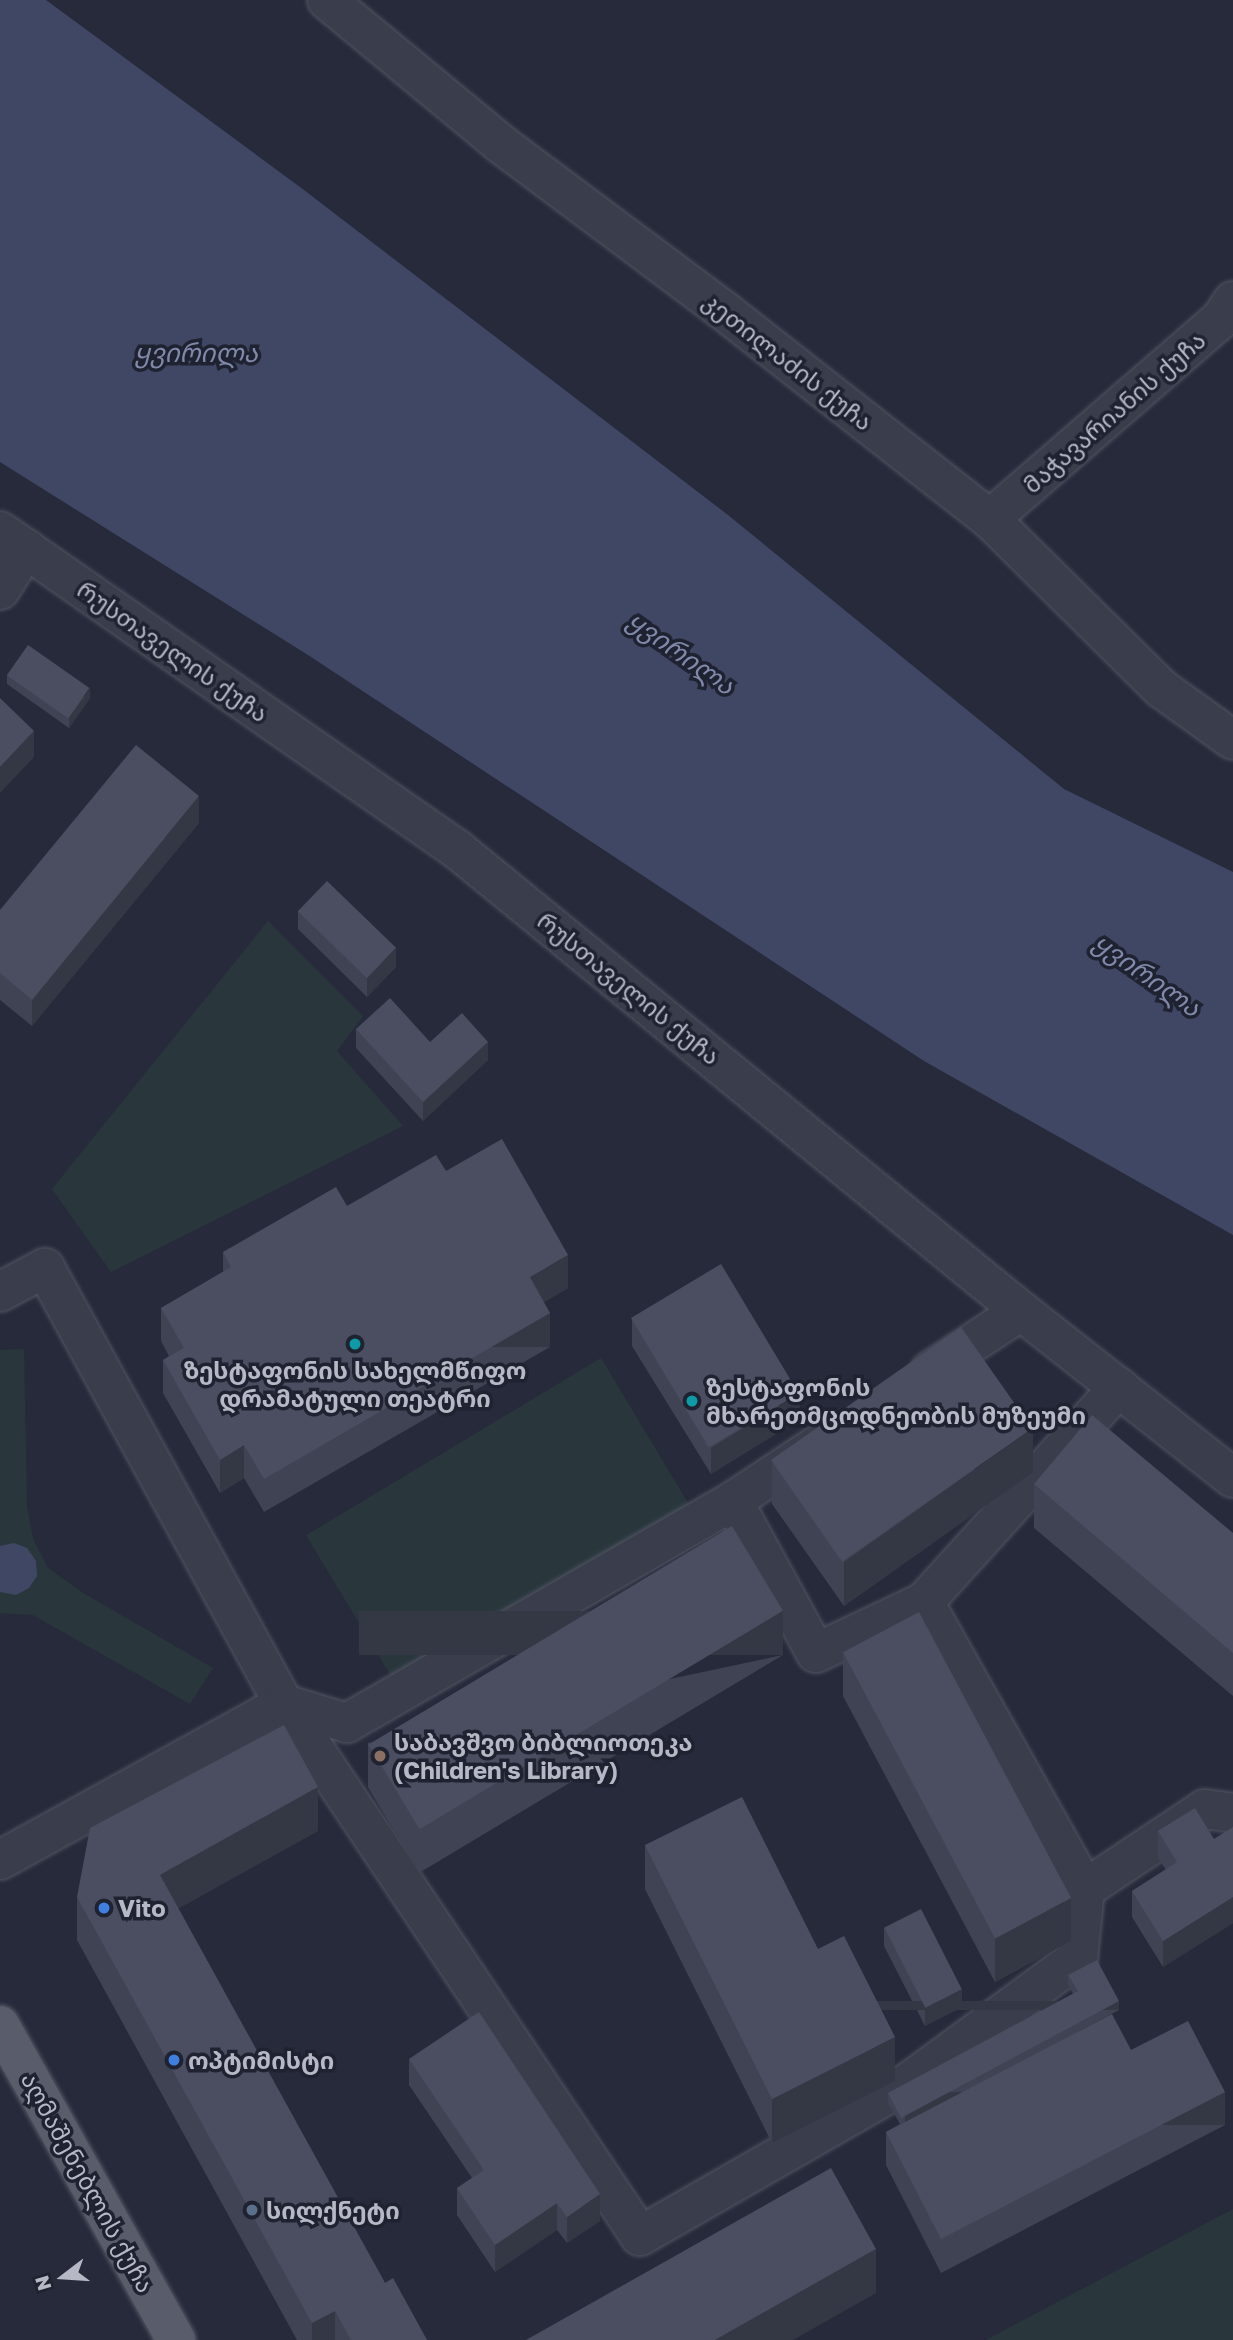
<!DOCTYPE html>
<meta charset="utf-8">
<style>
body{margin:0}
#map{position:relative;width:1233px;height:2340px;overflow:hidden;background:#272a3b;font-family:"Golos Text","Noto Sans Georgian",sans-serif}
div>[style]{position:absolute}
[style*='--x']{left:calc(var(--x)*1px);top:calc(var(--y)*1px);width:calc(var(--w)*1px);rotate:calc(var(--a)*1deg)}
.green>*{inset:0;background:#29373d;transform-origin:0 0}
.water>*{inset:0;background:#404764}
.roads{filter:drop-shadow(0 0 2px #525563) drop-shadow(0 0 2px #525563)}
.minor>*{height:38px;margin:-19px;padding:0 19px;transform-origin:19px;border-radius:19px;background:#3a3d4b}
.major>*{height:38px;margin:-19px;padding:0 19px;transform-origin:19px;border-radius:19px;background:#585c6b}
.wall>*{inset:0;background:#404353}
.shaded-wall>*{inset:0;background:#343744;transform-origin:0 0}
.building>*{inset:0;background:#4b4e61;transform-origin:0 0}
.dots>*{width:19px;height:19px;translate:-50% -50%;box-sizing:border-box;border:4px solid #1f2230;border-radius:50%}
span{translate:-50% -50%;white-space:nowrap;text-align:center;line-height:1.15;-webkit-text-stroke:7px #1f2230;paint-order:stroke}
.street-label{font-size:24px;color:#b6b8c6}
.poi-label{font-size:24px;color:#b6b8c6;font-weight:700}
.left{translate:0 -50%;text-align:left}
.water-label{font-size:26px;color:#8189aa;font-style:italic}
.north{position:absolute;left:28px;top:2242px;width:70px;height:70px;-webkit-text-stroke:5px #1f2230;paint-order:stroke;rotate:253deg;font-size:19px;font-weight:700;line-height:28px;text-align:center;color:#b6b8c6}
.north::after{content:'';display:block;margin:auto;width:24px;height:32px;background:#b6b8c6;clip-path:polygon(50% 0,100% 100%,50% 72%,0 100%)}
</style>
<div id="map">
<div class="green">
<div style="clip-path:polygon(268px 921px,363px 1016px,337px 1051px,403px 1126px,111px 1272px,52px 1189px)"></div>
<div style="clip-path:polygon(24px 1349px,27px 1507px,33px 1539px,48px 1568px,83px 1593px,213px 1668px,190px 1704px,33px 1615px,0 1613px,0 1350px)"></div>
<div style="left:601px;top:1358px;width:181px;height:344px;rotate:59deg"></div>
<div style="clip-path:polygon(1233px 2209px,1233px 2340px,986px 2340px)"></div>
</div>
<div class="water">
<div style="clip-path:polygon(0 0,46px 0,300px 187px,728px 515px,1064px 789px,1233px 872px,1233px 1235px,924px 1061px,308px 655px,0 462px)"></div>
<div style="clip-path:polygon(14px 1543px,27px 1548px,36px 1561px,37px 1576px,29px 1588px,16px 1595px,0 1592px,0 1546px)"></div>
</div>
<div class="roads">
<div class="minor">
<div style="--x:327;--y:0;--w:226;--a:39.6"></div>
<div style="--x:501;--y:144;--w:277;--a:36.8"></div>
<div style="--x:723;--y:310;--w:339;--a:38.1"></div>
<div style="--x:990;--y:519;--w:242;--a:44.7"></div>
<div style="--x:1162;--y:689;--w:87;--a:35.7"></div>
<div style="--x:990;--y:519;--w:304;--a:-40.9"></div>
<div style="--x:1220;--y:320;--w:23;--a:-56"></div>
<div style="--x:0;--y:531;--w:558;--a:34.86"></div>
<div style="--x:458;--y:850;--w:728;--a:39.31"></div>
<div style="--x:1021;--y:1311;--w:270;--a:38.2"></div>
<div style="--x:0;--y:590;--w:49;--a:-57.6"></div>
<div style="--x:0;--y:1292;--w:51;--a:-28.1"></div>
<div style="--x:45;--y:1268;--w:497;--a:61.3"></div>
<div style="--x:284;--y:1704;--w:324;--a:151.2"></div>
<div style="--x:930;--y:1371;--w:109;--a:-33.4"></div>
<div style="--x:733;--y:1501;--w:173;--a:61.4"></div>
<div style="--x:816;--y:1653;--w:119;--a:-25.3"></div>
<div style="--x:924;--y:1602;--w:329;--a:60.7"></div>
<div style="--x:924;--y:1602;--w:290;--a:-47.8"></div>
<div style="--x:284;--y:1704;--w:640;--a:56.21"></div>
<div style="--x:640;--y:2236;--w:310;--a:-29.8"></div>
<div style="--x:909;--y:2082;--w:210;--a:-36.3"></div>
<div style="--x:1078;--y:1958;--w:69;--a:-84.2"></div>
<div style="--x:1085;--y:1889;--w:144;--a:-33.7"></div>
<div style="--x:1205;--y:1809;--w:28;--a:8"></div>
<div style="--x:284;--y:1704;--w:66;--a:16.8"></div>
<div style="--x:347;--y:1723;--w:445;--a:-29.9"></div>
<div style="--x:733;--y:1501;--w:100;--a:-33.5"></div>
</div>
<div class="major">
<div style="--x:0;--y:2025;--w:361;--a:60.8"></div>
</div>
</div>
<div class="wall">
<div style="clip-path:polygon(7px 675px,90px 698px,69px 728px,7px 684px)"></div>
<div style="clip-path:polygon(199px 823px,32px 1026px,0 1000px,0 910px)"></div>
<div style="clip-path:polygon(298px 911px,396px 967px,367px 997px,298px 929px)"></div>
<div style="clip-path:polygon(356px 1029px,488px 1060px,423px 1121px,356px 1048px)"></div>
<div style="clip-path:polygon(446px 1171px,568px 1288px,544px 1302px,550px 1347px,264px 1512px,244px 1478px,220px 1493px,163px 1393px,163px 1360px,169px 1356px,161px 1341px,161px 1308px,223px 1272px,223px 1252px,347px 1206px)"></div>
<div style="clip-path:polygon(632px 1319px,800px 1419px,711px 1474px,632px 1346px)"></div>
<div style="clip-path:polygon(772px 1461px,1033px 1472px,844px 1606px,772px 1504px)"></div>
<div style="clip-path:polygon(1034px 1484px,1233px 1533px,1233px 1696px,1034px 1528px)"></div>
<div style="clip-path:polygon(843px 1653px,1071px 1941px,995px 1982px,843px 1696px)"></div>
<div style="clip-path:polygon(783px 1655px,419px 1873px,368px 1787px,368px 1743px)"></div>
<div style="clip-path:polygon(1233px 1827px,1233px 1923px,1163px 1967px,1132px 1917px,1132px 1891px,1166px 1870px,1158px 1858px,1158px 1831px,1214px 1839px)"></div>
<div style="clip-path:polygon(318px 1831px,178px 1908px,385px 2283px,427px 2340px,297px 2340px,77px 1940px,77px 1897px)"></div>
<div style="clip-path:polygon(645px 1845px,818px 1949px,895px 2081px,772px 2143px,645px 1889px)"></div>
<div style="clip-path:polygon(884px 1927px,962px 2007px,925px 2026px,884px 1946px)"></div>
<div style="clip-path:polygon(1068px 1975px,1119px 2010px,1076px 2033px,1131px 2050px,1225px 2125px,941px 2273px,886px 2165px,886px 2132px,900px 2124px,888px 2103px,888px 2093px,1073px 1994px,1068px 1984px)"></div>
<div style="clip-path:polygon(409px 2059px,600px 2221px,567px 2243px,557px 2230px,495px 2272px,457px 2215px,457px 2188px,472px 2178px,409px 2085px)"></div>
</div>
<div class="shaded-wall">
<div style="clip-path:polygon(90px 688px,90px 698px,69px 728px,69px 718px)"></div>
<div style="clip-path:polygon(34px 731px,34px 757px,0 793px,0 767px)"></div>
<div style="clip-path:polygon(199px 796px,199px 823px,32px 1026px,32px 1000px)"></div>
<div style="clip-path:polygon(396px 948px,396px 967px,367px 997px,367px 978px)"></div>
<div style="clip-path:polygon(488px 1042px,488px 1060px,423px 1121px,423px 1102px)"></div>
<div style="clip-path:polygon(568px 1255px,568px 1288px,530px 1311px,530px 1277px)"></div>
<div style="left:550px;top:1313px;width:34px;height:331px;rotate:90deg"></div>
<div style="clip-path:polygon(800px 1393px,800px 1419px,711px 1474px,711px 1448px)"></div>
<div style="clip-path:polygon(1033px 1428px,1033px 1472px,844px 1606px,844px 1562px)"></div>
<div style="clip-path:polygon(244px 1445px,244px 1478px,220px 1493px,220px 1460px)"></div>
<div style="left:783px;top:1611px;width:44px;height:424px;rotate:90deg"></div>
<div style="clip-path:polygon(318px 1787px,318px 1831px,160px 1919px,160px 1875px)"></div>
<div style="clip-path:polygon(1233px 1897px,1233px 1923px,1163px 1967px,1163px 1941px)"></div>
<div style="clip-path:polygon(1071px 1898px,1071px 1941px,995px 1982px,995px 1938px)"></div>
<div style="clip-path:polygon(962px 1989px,962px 2007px,925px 2026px,925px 2008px)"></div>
<div style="left:1119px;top:2001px;width:9px;height:247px;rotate:90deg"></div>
<div style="clip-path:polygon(895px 2037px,895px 2081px,772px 2143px,772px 2099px)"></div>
<div style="left:1225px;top:2092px;width:33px;height:320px;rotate:90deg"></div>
<div style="clip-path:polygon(600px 2194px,600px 2221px,567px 2243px,567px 2217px)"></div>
<div style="clip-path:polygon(557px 2203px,557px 2230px,495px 2272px,495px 2245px)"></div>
<div style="clip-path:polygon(876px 2249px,876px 2293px,793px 2340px,715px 2340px)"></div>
<div style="clip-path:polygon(335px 2311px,335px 2340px,312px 2340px,312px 2323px)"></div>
</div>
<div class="building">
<div style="left:28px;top:645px;width:75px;height:37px;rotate:35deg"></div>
<div style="clip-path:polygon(0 698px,34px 731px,0 767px)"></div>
<div style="clip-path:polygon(136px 745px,199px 796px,32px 1000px,0 973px,0 910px)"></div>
<div style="left:327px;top:881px;width:96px;height:42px;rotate:44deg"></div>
<div style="clip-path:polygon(390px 998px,430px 1042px,462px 1013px,488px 1042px,423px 1102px,356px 1029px)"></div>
<div style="clip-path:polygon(502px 1139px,568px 1255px,530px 1277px,550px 1313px,264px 1479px,244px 1445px,220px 1460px,163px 1360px,184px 1348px,161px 1308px,231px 1267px,223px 1252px,336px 1187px,347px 1206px,436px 1155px,446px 1171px)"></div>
<div style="left:721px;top:1264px;width:151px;height:105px;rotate:59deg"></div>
<div style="left:961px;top:1327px;width:124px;height:232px;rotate:55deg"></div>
<div style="clip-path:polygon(1092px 1415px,1233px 1533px,1233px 1653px,1034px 1484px)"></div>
<div style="left:732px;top:1526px;width:99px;height:424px;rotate:59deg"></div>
<div style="left:919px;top:1612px;width:324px;height:86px;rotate:62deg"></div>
<div style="clip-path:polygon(284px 1725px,318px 1787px,160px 1875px,385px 2283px,393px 2278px,427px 2340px,351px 2340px,335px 2311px,312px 2323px,77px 1897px,90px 1828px)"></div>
<div style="clip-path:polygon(742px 1797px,818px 1949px,844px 1936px,895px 2037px,772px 2099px,645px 1845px)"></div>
<div style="clip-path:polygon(1195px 1808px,1214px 1839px,1233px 1827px,1233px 1897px,1163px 1941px,1132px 1891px,1177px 1862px,1158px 1831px)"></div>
<div style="left:921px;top:1909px;width:90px;height:41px;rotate:63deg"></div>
<div style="clip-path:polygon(1097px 1960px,1119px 2001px,901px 2118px,888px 2093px,1078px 1991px,1068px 1975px)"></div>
<div style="clip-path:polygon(479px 2012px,600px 2194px,567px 2217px,557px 2203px,495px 2245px,457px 2188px,484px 2170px,409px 2059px)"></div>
<div style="clip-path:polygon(1112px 2014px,1131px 2050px,1188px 2021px,1225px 2092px,941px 2239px,886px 2132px)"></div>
<div style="clip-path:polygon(831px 2168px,876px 2249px,715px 2340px,526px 2340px)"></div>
</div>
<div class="dots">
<div style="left:355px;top:1344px;background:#0f9aa8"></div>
<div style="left:692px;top:1401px;background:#0f9aa8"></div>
<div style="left:380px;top:1756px;background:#8d6e63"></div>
<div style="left:104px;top:1908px;background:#3f7fe0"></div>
<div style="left:174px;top:2060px;background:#3f7fe0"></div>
<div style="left:252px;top:2210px;background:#5c6f8a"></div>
</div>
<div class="street-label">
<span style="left:788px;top:361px;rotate:38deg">კეთილაძის ქუჩა</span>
<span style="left:1114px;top:412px;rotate:-41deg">მაჭავარიანის ქუჩა</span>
<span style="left:173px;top:651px;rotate:35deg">რუსთაველის ქუჩა</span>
<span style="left:629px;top:988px;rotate:39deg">რუსთაველის ქუჩა</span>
<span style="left:88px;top:2182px;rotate:61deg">აღმაშენებლის ქუჩა</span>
</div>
<div class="poi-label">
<span style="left:355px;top:1384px">ზესტაფონის სახელმწიფო<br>დრამატული თეატრი</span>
<span class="left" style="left:706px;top:1401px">ზესტაფონის<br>მხარეთმცოდნეობის მუზეუმი</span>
<span class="left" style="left:394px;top:1756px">საბავშვო ბიბლიოთეკა<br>(Children's Library)</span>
<span class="left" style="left:118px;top:1908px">Vito</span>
<span class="left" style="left:188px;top:2060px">ოპტიმისტი</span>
<span class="left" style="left:266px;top:2210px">სილქნეტი</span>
</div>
<div class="water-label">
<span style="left:196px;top:353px">ყვირილა</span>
<span style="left:681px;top:653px;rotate:35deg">ყვირილა</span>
<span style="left:1147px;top:975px;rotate:35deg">ყვირილა</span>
</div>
<div class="north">N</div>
</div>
